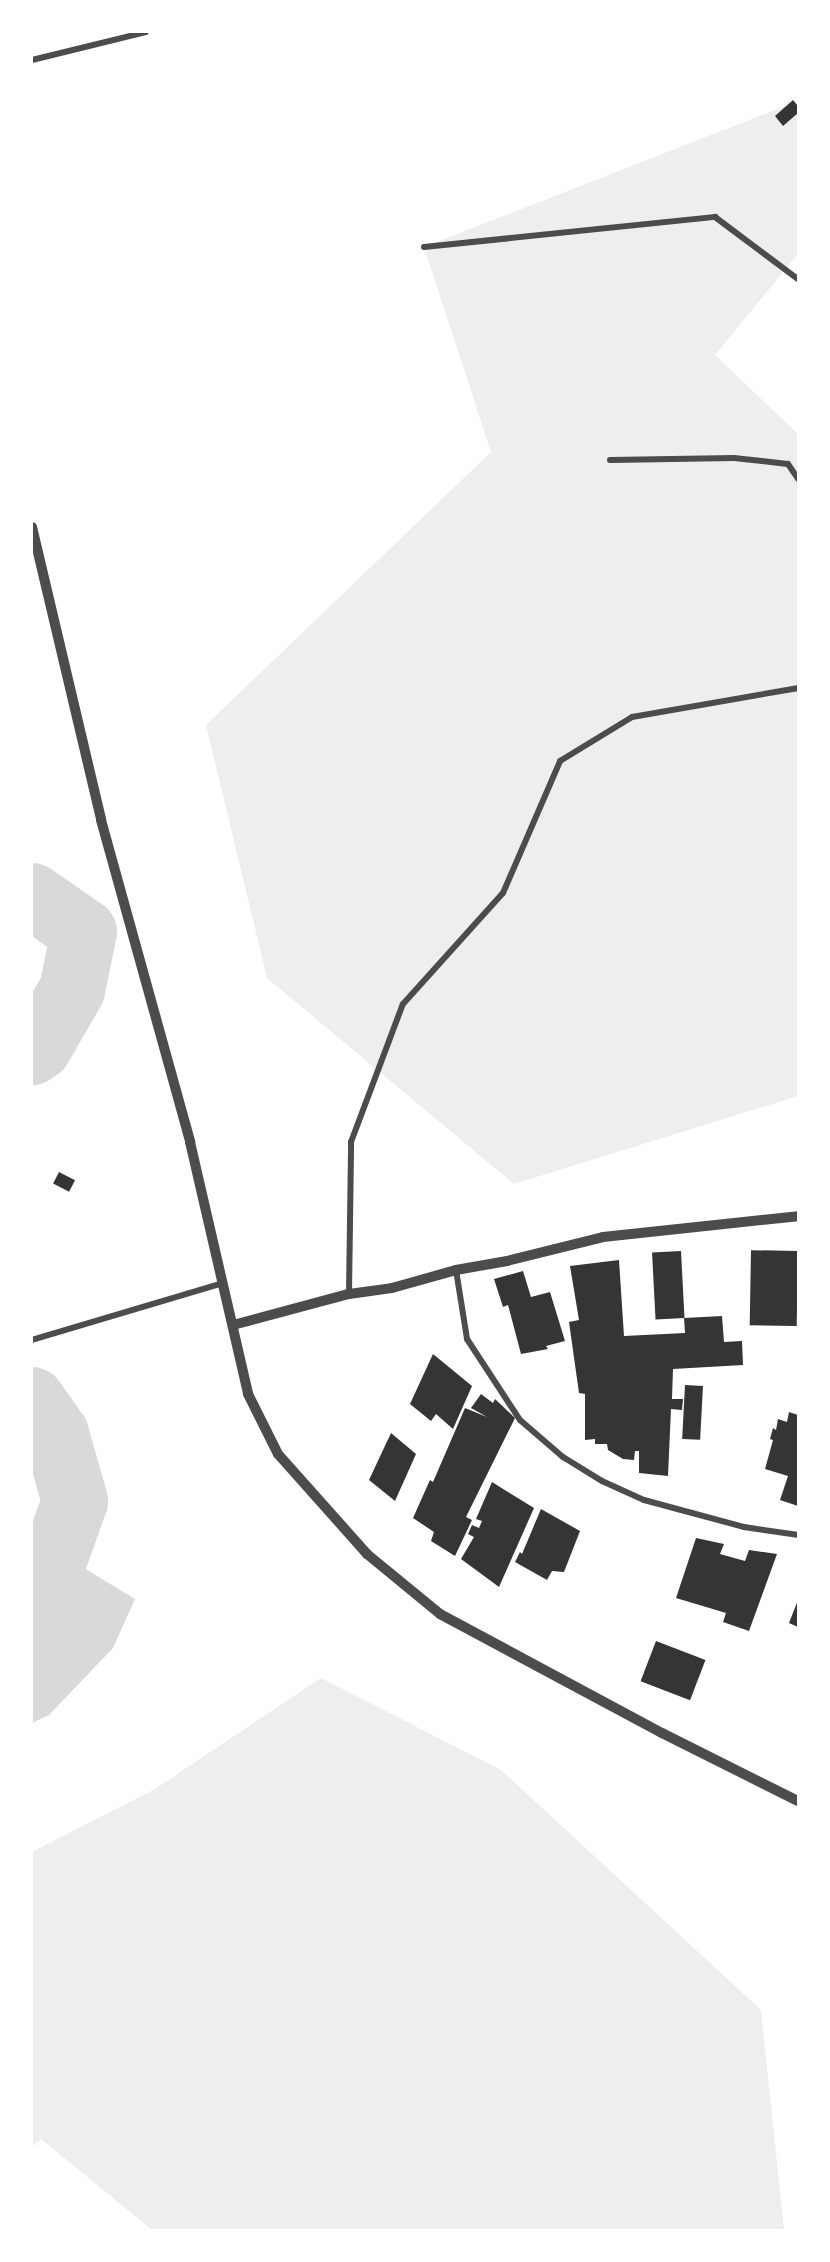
<!DOCTYPE html>
<style>
body{margin:0}
#map{position:relative;width:830px;height:2262px;overflow:hidden;background:#fff;font-family:"DejaVu Sans",sans-serif}
div>[style]{position:absolute}
[style*='--x']{left:calc(var(--x)*1px);top:calc(var(--y)*1px);width:calc(var(--w)*1px);rotate:calc(var(--a)*1deg)}
.green>*{inset:0;background:#eee}
.water>*{inset:0;background:#d9d9d9}
.river>*{height:66px;margin:-33px;padding:0 33px;transform-origin:33px;border-radius:33px;background:#d9d9d9}
.building>*{inset:0;background:#353535;transform-origin:0 0}
.minor>*{height:6px;margin:-3px;padding:0 3px;transform-origin:3px;border-radius:3px;background:#4c4c4c}
.tertiary>*{height:10px;margin:-5px;padding:0 5px;transform-origin:5px;border-radius:5px;background:#4c4c4c}
span{translate:-50% -50%;white-space:nowrap;text-align:center;line-height:1.15;-webkit-text-stroke:4.5px #fff;paint-order:stroke}
.frame{position:absolute;inset:0;border:33px solid #fff;pointer-events:none}
</style>
<div id="map">
<div class="green">
<div style="clip-path:polygon(788px 105px,798px 109px,798px 254px,715px 355px,798px 434px,798px 1096px,514px 1184px,267px 978px,206px 725px,491px 452px,424px 247px)"></div>
<div style="clip-path:polygon(321px 1678px,501px 1770px,761px 2010px,784px 2230px,152px 2230px,41px 2139px,32px 2147px,32px 1852px,155px 1789px)"></div>
</div>
<div class="water">
<div style="clip-path:polygon(32px 1529px,41px 1542px,135px 1599px,113px 1648px,49px 1715px,32px 1723px)"></div>
</div>
<div class="river">
<div style="--x:32;--y:896;--w:63;--a:34.7"></div>
<div style="--x:84;--y:932;--w:59;--a:101.7"></div>
<div style="--x:72;--y:990;--w:66;--a:120.1"></div>
<div style="--x:39;--y:1047;--w:9;--a:144"></div>
<div style="--x:32;--y:1400;--w:42;--a:54.8"></div>
<div style="--x:56;--y:1434;--w:70;--a:74.2"></div>
<div style="--x:75;--y:1501;--w:66;--a:109.5"></div>
<div style="--x:53;--y:1563;--w:33;--a:130"></div>
</div>
<div class="building">
<div style="clip-path:polygon(793px 100px,798px 106px,798px 113px,783px 126px,775px 116px)"></div>
<div style="left:59px;top:1172px;width:18px;height:13px;rotate:27deg"></div>
<div style="left:681px;top:1251px;width:67px;height:29px;rotate:87deg"></div>
<div style="left:798px;top:1251px;width:75px;height:47px;rotate:91deg"></div>
<div style="clip-path:polygon(619px 1260px,624px 1336px,685px 1333px,684px 1318px,722px 1316px,724px 1342px,742px 1341px,743px 1365px,673px 1369px,672px 1399px,683px 1399px,682px 1410px,671px 1409px,668px 1476px,639px 1473px,639px 1451px,635px 1451px,634px 1460px,623px 1459px,608px 1450px,607px 1444px,595px 1444px,595px 1439px,585px 1440px,585px 1394px,579px 1393px,569px 1322px,579px 1320px,570px 1266px)"></div>
<div style="clip-path:polygon(523px 1271px,531px 1297px,550px 1292px,565px 1341px,546px 1346px,548px 1349px,521px 1354px,508px 1305px,503px 1307px,494px 1279px)"></div>
<div style="clip-path:polygon(433px 1354px,472px 1386px,453px 1429px,436px 1414px,431px 1421px,410px 1404px)"></div>
<div style="left:685px;top:1385px;width:18px;height:54px;rotate:3deg"></div>
<div style="clip-path:polygon(481px 1394px,493px 1403px,495px 1399px,515px 1418px,466px 1517px,472px 1520px,455px 1556px,431px 1541px,434px 1532px,413px 1518px,430px 1480px,433px 1482px,465px 1408px,487px 1417px,471px 1408px)"></div>
<div style="clip-path:polygon(789px 1412px,798px 1415px,798px 1506px,780px 1500px,788px 1476px,765px 1469px,773px 1440px,770px 1439px,773px 1428px,776px 1430px,778px 1419px,787px 1422px)"></div>
<div style="clip-path:polygon(391px 1433px,416px 1454px,395px 1501px,369px 1480px)"></div>
<div style="clip-path:polygon(492px 1482px,534px 1508px,499px 1587px,461px 1559px,474px 1537px,468px 1534px,472px 1525px,479px 1528px,482px 1521px,476px 1519px)"></div>
<div style="clip-path:polygon(541px 1509px,580px 1531px,564px 1572px,552px 1571px,547px 1580px,515px 1562px,520px 1552px,522px 1554px)"></div>
<div style="clip-path:polygon(696px 1538px,724px 1544px,720px 1554px,745px 1561px,749px 1550px,777px 1554px,749px 1631px,723px 1622px,726px 1613px,676px 1598px)"></div>
<div style="clip-path:polygon(798px 1600px,798px 1627px,789px 1623px)"></div>
<div style="left:656px;top:1641px;width:53px;height:43px;rotate:21deg"></div>
</div>
<div class="minor">
<div style="--x:32;--y:60;--w:117;--a:-13.8"></div>
<div style="--x:424;--y:247;--w:293;--a:-5.9"></div>
<div style="--x:715;--y:217;--w:104;--a:36.8"></div>
<div style="--x:610;--y:460;--w:124;--a:-0.9"></div>
<div style="--x:734;--y:458;--w:54;--a:6.3"></div>
<div style="--x:788;--y:464;--w:18;--a:56"></div>
<div style="--x:456;--y:1270;--w:70;--a:80.9"></div>
<div style="--x:467;--y:1339;--w:97;--a:56.8"></div>
<div style="--x:520;--y:1420;--w:57;--a:40.7"></div>
<div style="--x:563;--y:1457;--w:46;--a:31.6"></div>
<div style="--x:602;--y:1481;--w:46;--a:24.3"></div>
<div style="--x:644;--y:1500;--w:104;--a:15.1"></div>
<div style="--x:744;--y:1527;--w:55;--a:8.4"></div>
<div style="--x:349;--y:1294;--w:152;--a:-89.2"></div>
<div style="--x:351;--y:1142;--w:147;--a:-69.4"></div>
<div style="--x:403;--y:1004;--w:149;--a:-48"></div>
<div style="--x:503;--y:893;--w:144;--a:-66.6"></div>
<div style="--x:560;--y:761;--w:84;--a:-31.4"></div>
<div style="--x:632;--y:717;--w:169;--a:-9.9"></div>
<div style="--x:32;--y:1340;--w:199;--a:-16.6"></div>
</div>
<div class="tertiary">
<div style="--x:32;--y:527;--w:301;--a:76.7"></div>
<div style="--x:101;--y:820;--w:334;--a:74.5"></div>
<div style="--x:190;--y:1142;--w:259;--a:77"></div>
<div style="--x:248;--y:1394;--w:67;--a:63.4"></div>
<div style="--x:278;--y:1454;--w:134;--a:48.3"></div>
<div style="--x:367;--y:1554;--w:94;--a:39.4"></div>
<div style="--x:440;--y:1614;--w:252;--a:28.2"></div>
<div style="--x:662;--y:1733;--w:152;--a:26.6"></div>
<div style="--x:233;--y:1325;--w:120;--a:-15"></div>
<div style="--x:349;--y:1294;--w:43;--a:-7.9"></div>
<div style="--x:392;--y:1288;--w:66;--a:-15.7"></div>
<div style="--x:456;--y:1270;--w:52;--a:-10"></div>
<div style="--x:507;--y:1261;--w:99;--a:-14"></div>
<div style="--x:603;--y:1237;--w:196;--a:-6.1"></div>
</div>
<div class="frame"></div>
</div>
